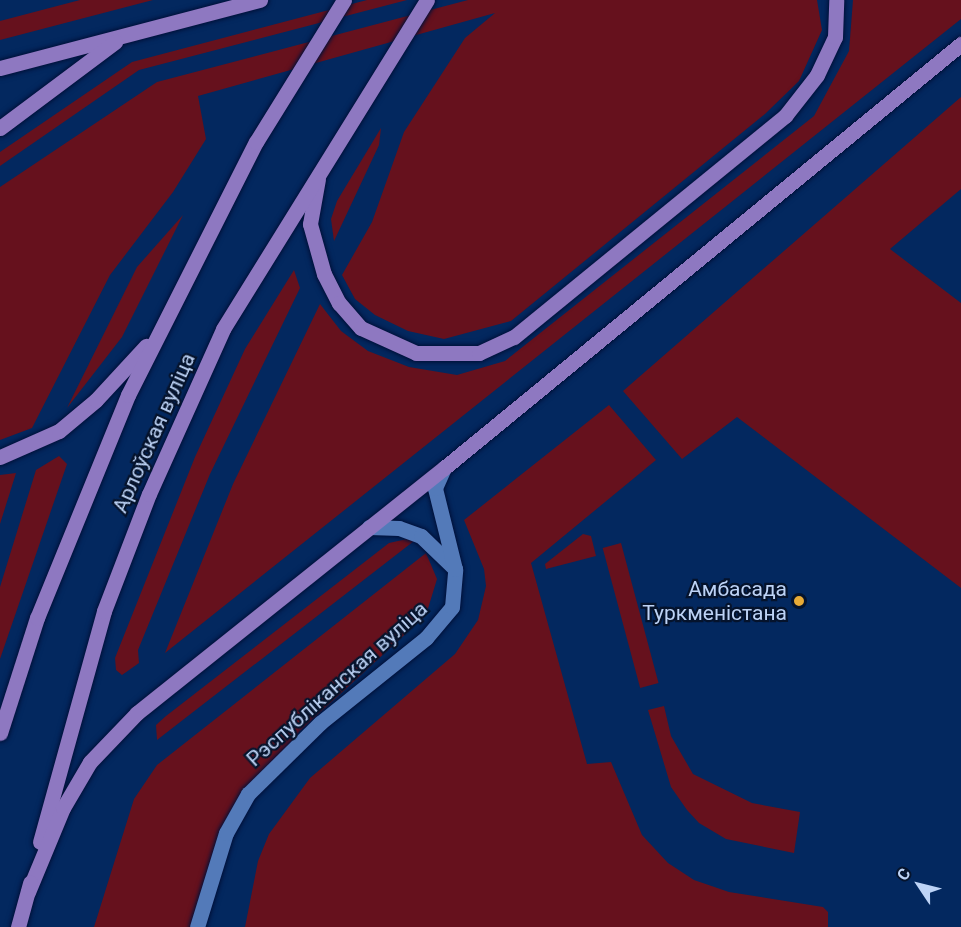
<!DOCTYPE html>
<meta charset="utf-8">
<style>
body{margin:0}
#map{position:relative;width:961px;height:927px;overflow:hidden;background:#03285f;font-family:Roboto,sans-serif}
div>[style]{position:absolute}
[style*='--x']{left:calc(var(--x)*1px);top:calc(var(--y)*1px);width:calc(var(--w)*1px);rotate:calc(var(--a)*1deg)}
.green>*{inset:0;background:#66111d;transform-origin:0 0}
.roads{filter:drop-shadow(0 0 2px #001039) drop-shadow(0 0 2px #001039)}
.street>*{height:15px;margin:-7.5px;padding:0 7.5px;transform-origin:7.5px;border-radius:7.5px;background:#537ab9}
.primary>*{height:15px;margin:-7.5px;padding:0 7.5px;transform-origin:7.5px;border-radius:7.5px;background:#8e78c1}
.dots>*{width:16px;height:16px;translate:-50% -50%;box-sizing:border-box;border:3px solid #05132c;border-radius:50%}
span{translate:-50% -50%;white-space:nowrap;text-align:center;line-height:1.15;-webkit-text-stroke:4.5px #05132c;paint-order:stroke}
.street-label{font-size:21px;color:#bdd3f6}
.poi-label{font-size:21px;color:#bdd3f6}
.right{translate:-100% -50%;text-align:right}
.north{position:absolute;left:889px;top:855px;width:60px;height:60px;-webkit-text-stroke:4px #05132c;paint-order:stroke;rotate:305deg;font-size:16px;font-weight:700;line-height:24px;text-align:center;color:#bdd3f6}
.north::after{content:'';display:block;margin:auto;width:21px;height:27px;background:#bdd3f6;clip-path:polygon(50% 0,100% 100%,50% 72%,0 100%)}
</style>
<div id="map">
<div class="green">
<div style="clip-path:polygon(80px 0,153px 0,0 40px,0 21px)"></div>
<div style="clip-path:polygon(367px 0,407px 0,139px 70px,0 166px,0 152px,132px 62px)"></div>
<div style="clip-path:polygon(468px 0,817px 0,822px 30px,799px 81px,765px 114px,511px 321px,444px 339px,408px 331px,375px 315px,355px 299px,342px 275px,372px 222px,404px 132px,465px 38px,495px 13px,198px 96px,206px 139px,173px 192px,110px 275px,32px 428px,0 440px,0 187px,157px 82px)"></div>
<div style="clip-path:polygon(853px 0,961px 0,961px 19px,165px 653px,233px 484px,320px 304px,341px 331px,368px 351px,409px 367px,457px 375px,505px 361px,814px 116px,849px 51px)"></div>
<div style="clip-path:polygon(961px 97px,961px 189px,890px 249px,961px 303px,961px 588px,737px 417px,682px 459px,623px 391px)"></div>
<div style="clip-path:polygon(381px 128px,379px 145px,334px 241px,331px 219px,337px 201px)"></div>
<div style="clip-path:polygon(183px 215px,122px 337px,67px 408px,137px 267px)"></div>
<div style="clip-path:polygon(294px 270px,300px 288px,210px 474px,138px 650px,139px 663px,122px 675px,116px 670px,115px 658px,195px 457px,245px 349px)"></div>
<div style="clip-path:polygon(609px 405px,656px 460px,531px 563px,587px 764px,611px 762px,642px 835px,668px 863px,694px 880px,729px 892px,823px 907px,828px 912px,828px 927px,245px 927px,258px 861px,269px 834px,310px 778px,455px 654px,478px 620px,486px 586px,484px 569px,464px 520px)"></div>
<div style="clip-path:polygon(59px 456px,67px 464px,0 659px,0 587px,36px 470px)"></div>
<div style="clip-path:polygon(16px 473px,0 524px,0 475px)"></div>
<div style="clip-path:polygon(583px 534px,591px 536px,596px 556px,546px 569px,545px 564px)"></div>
<div style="clip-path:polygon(407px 539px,414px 541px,157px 740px,156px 725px,166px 716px,389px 543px)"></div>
<div style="left:621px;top:543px;width:145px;height:19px;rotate:75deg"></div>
<div style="clip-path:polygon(426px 553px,437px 579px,426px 615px,300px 731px,266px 772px,229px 832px,205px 927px,94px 927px,134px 799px,157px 765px)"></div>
<div style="clip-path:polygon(664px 706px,671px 736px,693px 774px,752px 803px,800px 812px,794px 853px,726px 839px,699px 823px,687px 810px,671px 787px,648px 710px)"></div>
</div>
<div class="roads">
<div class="street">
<div style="--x:369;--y:527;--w:30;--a:2"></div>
<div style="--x:399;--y:528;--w:23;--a:20"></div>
<div style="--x:421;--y:536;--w:47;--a:44.1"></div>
<div style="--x:197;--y:927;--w:98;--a:-72.9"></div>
<div style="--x:226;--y:833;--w:45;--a:-60.6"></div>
<div style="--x:248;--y:794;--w:101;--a:-44.6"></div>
<div style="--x:320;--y:723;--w:136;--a:-38.7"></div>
<div style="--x:426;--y:638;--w:40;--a:-50"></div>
<div style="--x:452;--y:607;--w:38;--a:-85"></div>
<div style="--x:455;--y:569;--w:83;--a:-103.9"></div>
<div style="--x:435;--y:488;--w:22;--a:-66"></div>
</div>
<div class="primary">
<div style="--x:0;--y:68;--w:269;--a:-14.7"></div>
<div style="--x:0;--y:128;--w:144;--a:-36.8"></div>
<div style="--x:318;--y:179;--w:46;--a:100.1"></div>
<div style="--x:310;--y:224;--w:52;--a:74.4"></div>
<div style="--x:324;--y:274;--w:33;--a:63"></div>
<div style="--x:339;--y:303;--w:33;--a:49"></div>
<div style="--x:361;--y:328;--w:60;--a:24.4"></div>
<div style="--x:416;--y:353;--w:63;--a:0"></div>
<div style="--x:479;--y:353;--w:38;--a:-25"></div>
<div style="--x:514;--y:337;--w:350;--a:-39.2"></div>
<div style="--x:785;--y:116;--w:52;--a:-52"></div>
<div style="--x:817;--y:75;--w:42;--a:-64.7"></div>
<div style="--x:835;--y:37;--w:37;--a:-88"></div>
<div style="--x:0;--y:457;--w:64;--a:-23.8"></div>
<div style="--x:59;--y:431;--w:48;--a:-40"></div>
<div style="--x:96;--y:400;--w:74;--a:-47.2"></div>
<div style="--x:0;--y:733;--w:121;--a:-72.2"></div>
<div style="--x:37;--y:618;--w:241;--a:-67.8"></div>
<div style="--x:128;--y:395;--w:284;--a:-63.2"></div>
<div style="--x:256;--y:142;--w:167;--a:-58.2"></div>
<div style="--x:40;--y:842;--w:240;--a:-74.5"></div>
<div style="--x:104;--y:611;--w:125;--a:-69"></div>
<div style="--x:149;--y:494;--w:181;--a:-65.8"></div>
<div style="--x:223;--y:329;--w:387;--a:-58.2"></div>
<div style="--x:28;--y:892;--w:91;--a:-67.4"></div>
<div style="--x:63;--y:808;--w:53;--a:-59.6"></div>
<div style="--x:90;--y:762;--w:68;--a:-46.2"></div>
<div style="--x:137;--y:713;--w:393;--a:-38.6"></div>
<div style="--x:444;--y:468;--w:669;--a:-39.36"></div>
<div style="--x:18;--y:927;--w:46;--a:-74.7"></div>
</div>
</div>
<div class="dots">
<div style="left:799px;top:601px;background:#e8ab37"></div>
</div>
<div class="street-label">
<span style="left:154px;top:433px;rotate:-66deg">Арлоўская вуліца</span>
<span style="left:337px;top:684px;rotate:-42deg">Рэспубліканская вуліца</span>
</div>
<div class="poi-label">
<span class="right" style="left:787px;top:601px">Амбасада<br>Туркменістана</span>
</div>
<div class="north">С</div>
</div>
